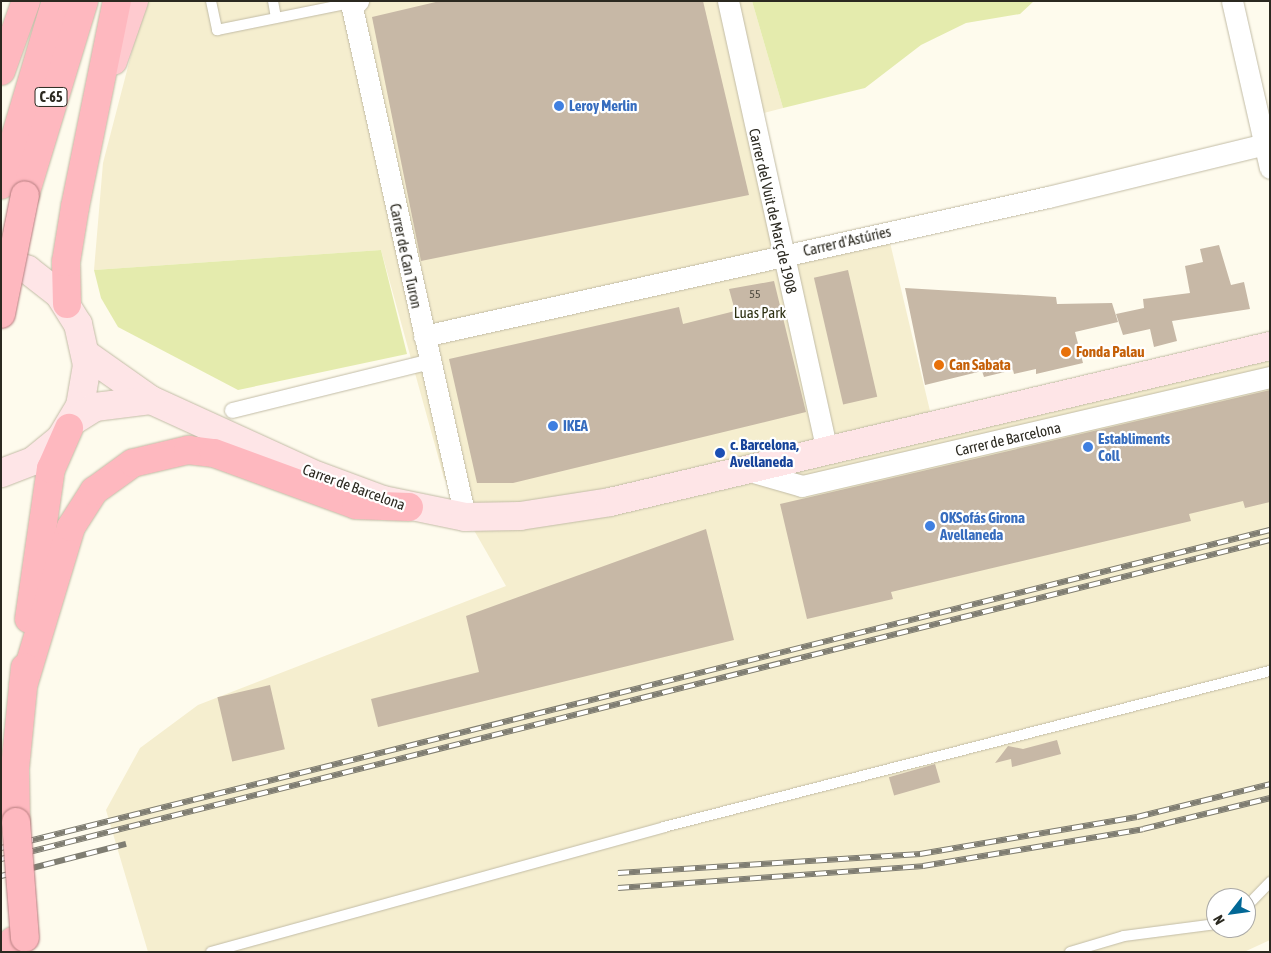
<!DOCTYPE html>
<meta charset="utf-8">
<style>
body{margin:0}
#map{position:relative;width:1271px;height:953px;overflow:hidden;background:#fefbed;font-family:"Asap Condensed",sans-serif}
div>[style]{position:absolute}
[style*='--x']{left:calc(var(--x)*1px);top:calc(var(--y)*1px);width:calc(var(--w)*1px);rotate:calc(var(--a)*1deg)}
.built>*{inset:0;background:#f5eecf}
.green>*{inset:0;background:#e4ebad}
.building>*{inset:0;background:#c7b8a6;transform-origin:0 0}
.roads{filter:drop-shadow(0 0 1px #c2bca6) drop-shadow(0 0 1px #c2bca6)}
.service>*{height:10px;margin:-5px;padding:0 5px;transform-origin:5px;border-radius:5px;background:#fff}
.pedestrian>*{height:15px;margin:-7.5px;padding:0 7.5px;transform-origin:7.5px;border-radius:7.5px;background:#fff}
.minor>*{height:21px;margin:-10.5px;padding:0 10.5px;transform-origin:10.5px;border-radius:10.5px;background:#fff}
.secondary>*{height:28px;margin:-14px;padding:0 14px;transform-origin:14px;border-radius:14px;background:#fee5e7}
.primary>*{height:28px;margin:-14px;padding:0 14px;transform-origin:14px;border-radius:14px;background:#fecacf}
.trunk>*{height:28px;margin:-14px;padding:0 14px;transform-origin:14px;border-radius:14px;background:#feb8bf}
.rail>*{height:5.5px;margin-top:-2.75px;transform-origin:0;background:repeating-linear-gradient(90deg,#fff 0 11px,#7f7d72 0 22px);box-sizing:border-box;border-block:1px solid #7f7d72}
.bridges{filter:drop-shadow(0 0 1px #b47b7d) drop-shadow(0 0 1px #b47b7d)}
.trunk-bridge>*{height:28px;margin:-14px;padding:0 14px;transform-origin:14px;border-radius:14px;background:#feb8bf}
.dots>*{width:14px;height:14px;translate:-50% -50%;box-sizing:border-box;border:2px solid #fff;border-radius:50%}
span{translate:-50% -50%;white-space:nowrap;text-align:center;line-height:1.15;-webkit-text-stroke:4.5px #fff;paint-order:stroke}
.number-label{font-size:12px;color:#524d42}
.number-label span{-webkit-text-stroke-width:0}
.shield-label span{padding:1px 4px;background:#fff;border:1px solid;border-radius:4px;-webkit-text-stroke-width:0}
.shield-label{font-size:14px;color:#2b2920;font-weight:700}
.shop-label{font-size:15px;color:#366cbe;font-weight:700}
.left{translate:0 -50%;text-align:left}
.street-label{font-size:15px;color:#2b2920}
.park-label{font-size:15px;color:#2d3012}
.food-label{font-size:15px;color:#c56008;font-weight:700}
.transit-label{font-size:15px;color:#164399;font-weight:700}
.frame{position:absolute;inset:0;border:2px solid #2b2920;pointer-events:none}
.north{position:absolute;left:1206px;top:888px;width:50px;height:50px;box-sizing:border-box;background:#fff;border:1px solid #aaa9a6;border-radius:50%;rotate:240deg;font-size:14px;font-weight:700;line-height:20px;text-align:center;color:#2b2920}
.north::after{content:'';display:block;margin:auto;width:18px;height:22px;background:#026896;clip-path:polygon(50% 0,100% 100%,50% 72%,0 100%)}
</style>
<div id="map">
<div class="built">
<div style="clip-path:polygon(evenodd,145px 1px,752px 1px,783px 108px,752px 116px,782px 253px,887px 230px,935px 432px,1270px 349px,1270px 940px,1244px 952px,148px 952px,106px 810px,140px 748px,198px 705px,506px 586px,444px 478px,381px 250px,94px 270px,103px 163px,145px 1px,1216px 898px,1246px 898px,1246px 928px,1216px 928px,1216px 898px)"></div>
</div>
<div class="green">
<div style="clip-path:polygon(752px 1px,1034px 1px,1020px 14px,966px 23px,921px 45px,865px 88px,783px 108px)"></div>
<div style="clip-path:polygon(381px 250px,407px 354px,238px 390px,118px 327px,101px 298px,94px 270px)"></div>
</div>
<div class="building">
<div style="clip-path:polygon(440px 1px,703px 1px,749px 195px,421px 261px,372px 17px)"></div>
<div style="clip-path:polygon(1219px 245px,1231px 285px,1244px 282px,1250px 309px,1172px 321px,1177px 341px,1154px 347px,1150px 329px,1123px 335px,1116px 314px,1144px 308px,1143px 299px,1190px 293px,1185px 266px,1203px 262px,1200px 249px)"></div>
<div style="left:848px;top:270px;width:130px;height:35px;rotate:77deg"></div>
<div style="clip-path:polygon(774px 281px,806px 412px,513px 483px,477px 483px,449px 359px,679px 307px,683px 324px,735px 311px,729px 289px)"></div>
<div style="clip-path:polygon(905px 288px,1056px 297px,1057px 304px,1112px 303px,1118px 322px,1075px 332px,1083px 363px,1036px 374px,1036px 369px,1014px 374px,1013px 370px,984px 377px,982px 371px,925px 385px)"></div>
<div style="clip-path:polygon(1270px 390px,1270px 502px,1245px 508px,1243px 501px,1189px 514px,1191px 521px,891px 592px,893px 599px,807px 619px,780px 504px)"></div>
<div style="clip-path:polygon(706px 529px,734px 640px,378px 727px,371px 699px,479px 672px,466px 616px)"></div>
<div style="left:270px;top:685px;width:66px;height:54px;rotate:77deg"></div>
<div style="clip-path:polygon(1057px 740px,1061px 754px,1012px 767px,1011px 759px,995px 763px,1008px 746px,1023px 749px)"></div>
<div style="left:935px;top:764px;width:19px;height:48px;rotate:74deg"></div>
</div>
<div class="roads">
<div class="service">
<div style="--x:211;--y:1;--w:30;--a:78"></div>
<div style="--x:217;--y:30;--w:137;--a:-11.4"></div>
<div style="--x:273;--y:1;--w:17;--a:80"></div>
<div style="--x:1246;--y:907;--w:35;--a:-46"></div>
<div style="--x:211;--y:952;--w:470;--a:-15.4"></div>
<div style="--x:664;--y:827;--w:626;--a:-14.44"></div>
<div style="--x:1070;--y:952;--w:56;--a:-16.5"></div>
<div style="--x:1124;--y:936;--w:93;--a:-7.4"></div>
</div>
<div class="pedestrian">
<div style="--x:232;--y:410;--w:204;--a:-13.9"></div>
</div>
<div class="minor">
<div style="--x:358;--y:1;--w:7;--a:164"></div>
<div style="--x:351;--y:3;--w:526;--a:77.49"></div>
<div style="--x:728;--y:1;--w:460;--a:77.6"></div>
<div style="--x:1232;--y:1;--w:171;--a:77.2"></div>
<div style="--x:424;--y:336;--w:639;--a:-12.56"></div>
<div style="--x:1048;--y:197;--w:228;--a:-13.7"></div>
<div style="--x:746;--y:470;--w:58;--a:15.9"></div>
<div style="--x:802;--y:486;--w:481;--a:-13.1"></div>
</div>
<div class="secondary">
<div style="--x:1;--y:261;--w:28;--a:18"></div>
<div style="--x:28;--y:270;--w:39;--a:38"></div>
<div style="--x:59;--y:294;--w:36;--a:58"></div>
<div style="--x:78;--y:324;--w:42;--a:77.6"></div>
<div style="--x:87;--y:365;--w:42;--a:99.7"></div>
<div style="--x:80;--y:406;--w:39;--a:121"></div>
<div style="--x:60;--y:439;--w:35;--a:141"></div>
<div style="--x:33;--y:461;--w:34;--a:159"></div>
<div style="--x:87;--y:355;--w:78;--a:35.1"></div>
<div style="--x:151;--y:400;--w:183;--a:24.5"></div>
<div style="--x:318;--y:476;--w:69;--a:20.3"></div>
<div style="--x:383;--y:500;--w:84;--a:11.7"></div>
<div style="--x:465;--y:517;--w:55;--a:-1"></div>
<div style="--x:520;--y:516;--w:91;--a:-8.8"></div>
<div style="--x:610;--y:502;--w:678;--a:-13.3"></div>
<div style="--x:73;--y:421;--w:26;--a:-32"></div>
<div style="--x:95;--y:407;--w:56;--a:-7.1"></div>
</div>
<div class="primary">
<div style="--x:113;--y:61;--w:64;--a:-70.7"></div>
</div>
<div class="trunk">
<div style="--x:1;--y:71;--w:74;--a:-70.3"></div>
<div style="--x:1;--y:185;--w:192;--a:-73.4"></div>
<div style="--x:25;--y:195;--w:203;--a:-73.1"></div>
<div style="--x:67;--y:304;--w:42;--a:-91.4"></div>
<div style="--x:66;--y:262;--w:56;--a:-80.7"></div>
<div style="--x:75;--y:207;--w:210;--a:-78.5"></div>
<div style="--x:29;--y:619;--w:152;--a:-81.7"></div>
<div style="--x:51;--y:469;--w:45;--a:-66.3"></div>
<div style="--x:23;--y:686;--w:166;--a:-73.2"></div>
<div style="--x:71;--y:527;--w:43;--a:-57.4"></div>
<div style="--x:94;--y:491;--w:48;--a:-35.7"></div>
<div style="--x:133;--y:463;--w:57;--a:-13.3"></div>
<div style="--x:188;--y:450;--w:26;--a:7"></div>
<div style="--x:214;--y:453;--w:151;--a:20.1"></div>
<div style="--x:356;--y:505;--w:53;--a:2.2"></div>
<div style="--x:16;--y:822;--w:54;--a:-91.1"></div>
<div style="--x:15;--y:768;--w:101;--a:-84.3"></div>
<div style="--x:13;--y:941;--w:11;--a:85"></div>
</div>
</div>
<div class="rail">
<div style="--x:1;--y:848;--w:1308;--a:-14.07"></div>
<div style="--x:1;--y:859;--w:1308;--a:-14.11"></div>
<div style="--x:618;--y:873;--w:303;--a:-3.6"></div>
<div style="--x:920;--y:854;--w:220;--a:-9.7"></div>
<div style="--x:1137;--y:817;--w:137;--a:-13.9"></div>
<div style="--x:1;--y:876;--w:129;--a:-14.4"></div>
<div style="--x:618;--y:888;--w:306;--a:-4.1"></div>
<div style="--x:923;--y:866;--w:223;--a:-9.5"></div>
<div style="--x:1143;--y:829;--w:131;--a:-13.7"></div>
</div>
<div class="bridges">
<div class="trunk-bridge">
<div style="--x:1;--y:314;--w:121;--a:-78.6"></div>
<div style="--x:16;--y:822;--w:116;--a:85.6"></div>
</div>
</div>
<div class="dots">
<div style="left:559px;top:106px;background:#3f7fe0"></div>
<div style="left:1066px;top:352px;background:#e8710a"></div>
<div style="left:939px;top:365px;background:#e8710a"></div>
<div style="left:553px;top:426px;background:#3f7fe0"></div>
<div style="left:1088px;top:447px;background:#3f7fe0"></div>
<div style="left:720px;top:453px;background:#1a4fb4"></div>
<div style="left:930px;top:526px;background:#3f7fe0"></div>
</div>
<div class="number-label">
<span style="left:755px;top:295px">55</span>
</div>
<div class="shield-label">
<span style="left:51px;top:97px">C-65</span>
</div>
<div class="shop-label">
<span class="left" style="left:569px;top:106px">Leroy Merlin</span>
<span class="left" style="left:563px;top:426px">IKEA</span>
<span class="left" style="left:1098px;top:447px">Establiments<br>Coll</span>
<span class="left" style="left:940px;top:526px">OKSofás Girona<br>Avellaneda</span>
</div>
<div class="street-label">
<span style="left:773px;top:211px;rotate:77deg">Carrer del Vuit de Març de 1908</span>
<span style="left:847px;top:241px;rotate:-13deg">Carrer d'Astúries</span>
<span style="left:406px;top:256px;rotate:78deg">Carrer de Can Turon</span>
<span style="left:1008px;top:439px;rotate:-13deg">Carrer de Barcelona</span>
<span style="left:354px;top:487px;rotate:20deg">Carrer de Barcelona</span>
</div>
<div class="park-label">
<span style="left:760px;top:313px">Luas Park</span>
</div>
<div class="food-label">
<span class="left" style="left:1076px;top:352px">Fonda Palau</span>
<span class="left" style="left:949px;top:365px">Can Sabata</span>
</div>
<div class="transit-label">
<span class="left" style="left:730px;top:453px">c. Barcelona,<br>Avellaneda</span>
</div>
<div class="frame"></div>
<div class="north">N</div>
</div>
